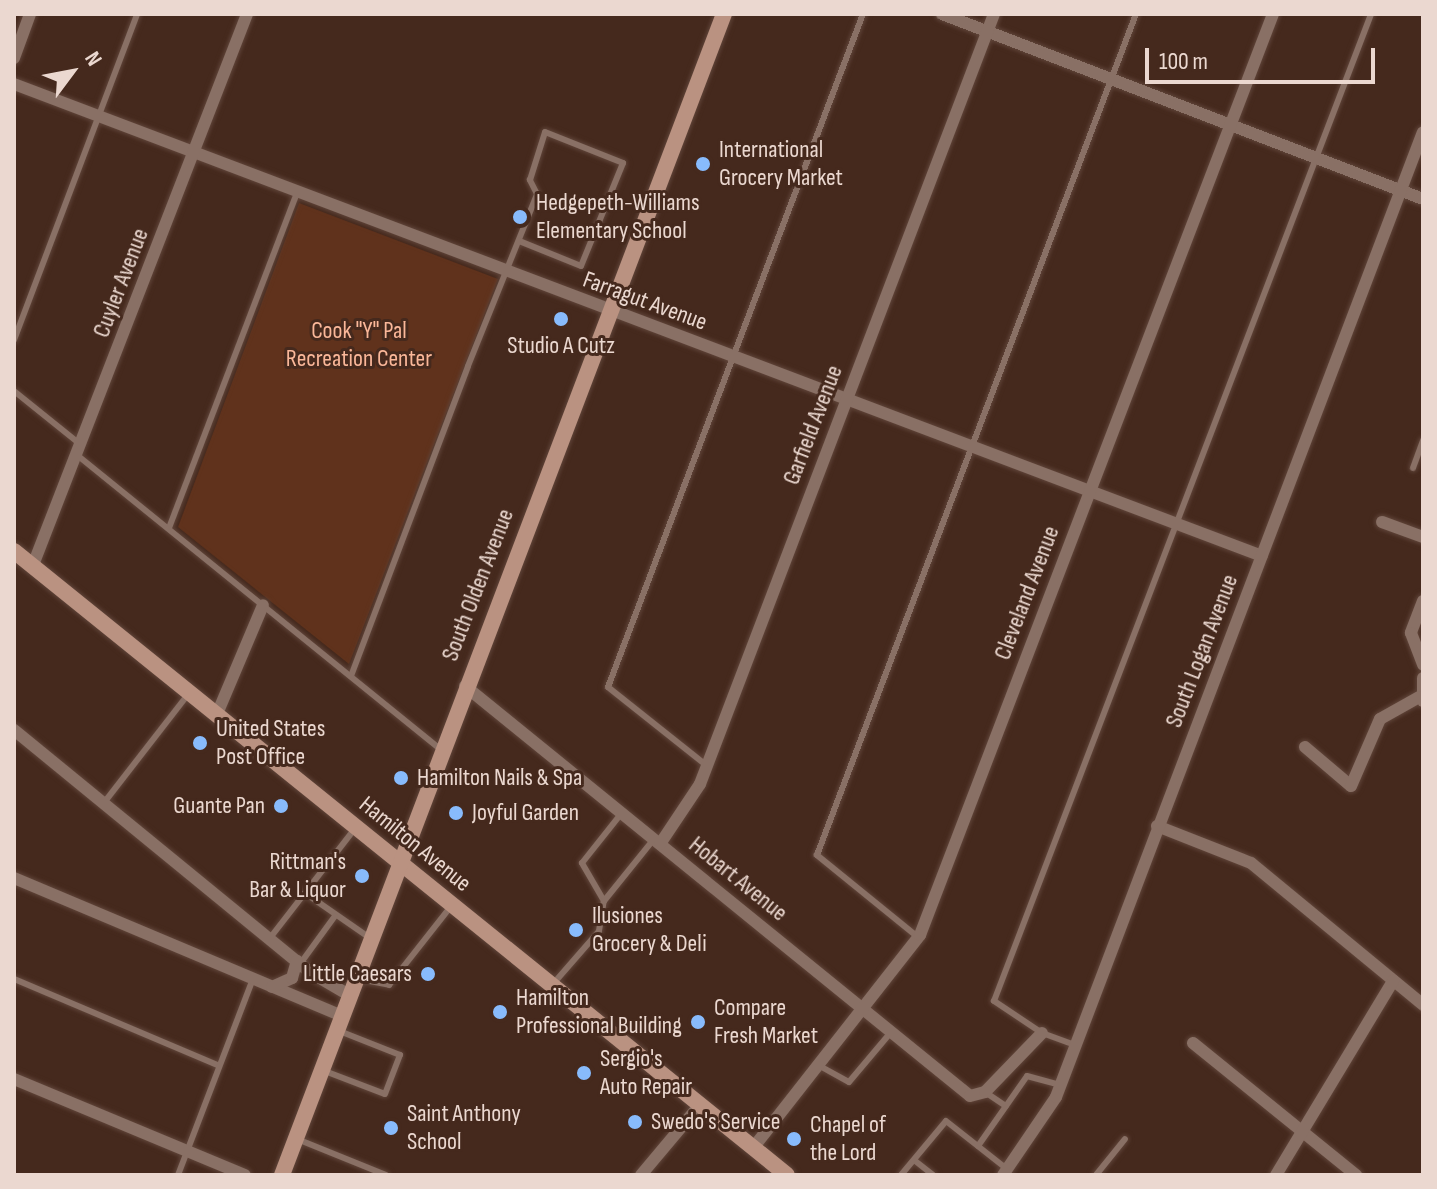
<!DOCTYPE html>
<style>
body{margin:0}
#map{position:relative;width:1437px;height:1189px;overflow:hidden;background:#45291d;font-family:"Sofia Sans Condensed",sans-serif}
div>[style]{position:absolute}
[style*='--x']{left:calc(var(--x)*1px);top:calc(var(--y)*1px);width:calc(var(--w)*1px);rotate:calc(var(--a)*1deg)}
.green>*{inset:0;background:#60321c}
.roads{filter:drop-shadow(0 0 2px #60453a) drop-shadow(0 0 2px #60453a)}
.lane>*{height:6px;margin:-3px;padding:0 3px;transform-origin:3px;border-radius:3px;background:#897065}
.street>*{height:12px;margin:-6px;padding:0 6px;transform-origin:6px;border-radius:6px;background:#897065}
.secondary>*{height:16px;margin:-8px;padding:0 8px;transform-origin:8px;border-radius:8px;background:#ba9281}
.dots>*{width:22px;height:22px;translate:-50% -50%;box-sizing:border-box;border:4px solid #45291d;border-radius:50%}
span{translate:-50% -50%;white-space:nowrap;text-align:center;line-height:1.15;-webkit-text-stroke:6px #45291d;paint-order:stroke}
.poi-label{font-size:24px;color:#ebd8d0}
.left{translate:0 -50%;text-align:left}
.right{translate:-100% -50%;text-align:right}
.street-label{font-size:24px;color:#ebd8d0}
.park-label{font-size:24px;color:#fab799}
.frame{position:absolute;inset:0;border:16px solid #ebd8d0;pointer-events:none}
.north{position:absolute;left:32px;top:32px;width:80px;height:80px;-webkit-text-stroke:6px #45291d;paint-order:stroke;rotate:58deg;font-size:22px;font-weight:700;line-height:32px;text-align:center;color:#ebd8d0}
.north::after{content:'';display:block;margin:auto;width:28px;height:36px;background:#ebd8d0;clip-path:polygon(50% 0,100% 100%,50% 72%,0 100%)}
.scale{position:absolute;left:1145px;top:48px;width:230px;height:36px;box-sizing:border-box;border:4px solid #ebd8d0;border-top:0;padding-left:10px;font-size:24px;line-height:28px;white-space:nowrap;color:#ebd8d0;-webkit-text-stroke:6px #45291d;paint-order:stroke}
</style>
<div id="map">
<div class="green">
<div style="clip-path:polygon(299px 203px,498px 279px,349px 664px,178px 527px)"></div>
</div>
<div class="roads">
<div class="lane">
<div style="--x:14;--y:340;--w:348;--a:-69.3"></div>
<div style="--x:14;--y:391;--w:85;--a:38.8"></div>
<div style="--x:77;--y:455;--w:467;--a:39"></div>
<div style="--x:1413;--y:468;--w:29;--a:-70"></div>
<div style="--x:169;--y:528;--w:360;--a:-69.1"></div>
<div style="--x:351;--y:676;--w:331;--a:-69.3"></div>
<div style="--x:468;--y:366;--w:185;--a:-68.1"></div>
<div style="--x:537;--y:194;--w:16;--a:-117"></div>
<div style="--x:530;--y:180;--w:50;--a:-72.6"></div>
<div style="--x:545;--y:132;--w:84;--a:21.7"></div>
<div style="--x:623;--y:163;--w:111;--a:112.2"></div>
<div style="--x:581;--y:266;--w:67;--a:-158"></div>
<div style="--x:706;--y:765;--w:125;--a:-141.5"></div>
<div style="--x:608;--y:687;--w:720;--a:-69.25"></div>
<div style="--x:103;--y:804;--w:140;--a:-52.2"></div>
<div style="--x:305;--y:893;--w:79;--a:34.7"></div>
<div style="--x:604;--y:901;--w:44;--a:-120.1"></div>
<div style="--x:582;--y:863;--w:63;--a:-51.5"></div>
<div style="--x:270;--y:938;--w:140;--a:-52.2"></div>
<div style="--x:919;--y:938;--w:132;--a:-140.9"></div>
<div style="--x:817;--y:855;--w:899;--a:-69.23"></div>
<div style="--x:300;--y:964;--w:59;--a:-53.9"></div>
<div style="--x:14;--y:979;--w:221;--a:22.9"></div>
<div style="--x:359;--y:979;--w:31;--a:11"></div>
<div style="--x:389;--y:985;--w:102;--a:-51.8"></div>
<div style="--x:553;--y:984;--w:70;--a:-49"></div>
<div style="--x:599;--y:931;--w:30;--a:-81"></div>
<div style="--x:604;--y:901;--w:80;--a:-51.1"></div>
<div style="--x:1075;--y:1045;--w:35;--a:-160"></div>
<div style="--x:1042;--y:1033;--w:58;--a:-146.3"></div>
<div style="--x:994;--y:1001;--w:1057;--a:-69.09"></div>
<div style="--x:818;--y:1065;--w:35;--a:29"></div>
<div style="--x:849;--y:1082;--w:67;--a:-49.9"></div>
<div style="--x:322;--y:1070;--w:67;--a:20.9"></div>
<div style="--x:385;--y:1094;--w:42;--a:-69"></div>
<div style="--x:400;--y:1055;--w:68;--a:-158.4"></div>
<div style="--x:985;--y:1092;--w:25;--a:34"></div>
<div style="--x:297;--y:1139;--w:96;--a:22"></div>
<div style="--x:978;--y:1146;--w:85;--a:-55"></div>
<div style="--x:1027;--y:1076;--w:34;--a:15"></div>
<div style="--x:914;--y:1160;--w:24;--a:38"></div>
<div style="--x:178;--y:1175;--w:210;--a:-69.1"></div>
<div style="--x:901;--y:1175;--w:70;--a:-50.2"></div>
<div style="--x:946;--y:1121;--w:78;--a:38.2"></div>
<div style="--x:1096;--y:1175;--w:46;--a:-51.1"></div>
</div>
<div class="street">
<div style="--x:942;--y:14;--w:515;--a:21.04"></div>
<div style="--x:14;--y:58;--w:47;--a:-70"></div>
<div style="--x:14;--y:84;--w:1334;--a:20.72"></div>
<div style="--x:1382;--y:522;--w:44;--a:20.1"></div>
<div style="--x:33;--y:565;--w:591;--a:-68.77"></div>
<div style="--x:1423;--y:601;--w:34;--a:111"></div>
<div style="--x:1411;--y:633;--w:34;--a:69"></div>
<div style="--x:1423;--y:678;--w:23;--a:90"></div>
<div style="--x:465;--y:686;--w:650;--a:39.07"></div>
<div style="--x:970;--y:1096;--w:16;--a:-15"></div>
<div style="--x:985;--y:1092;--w:82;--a:-46"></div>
<div style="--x:217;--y:714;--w:118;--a:-67.1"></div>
<div style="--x:14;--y:730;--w:380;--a:39.3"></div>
<div style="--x:308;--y:971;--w:48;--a:30.3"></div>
<div style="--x:1305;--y:747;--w:60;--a:40.3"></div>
<div style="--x:1351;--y:786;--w:73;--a:-66.6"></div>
<div style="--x:1380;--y:719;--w:45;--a:-29.4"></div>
<div style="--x:1157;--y:826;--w:101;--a:21.5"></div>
<div style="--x:1251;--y:863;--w:223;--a:39.5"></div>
<div style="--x:660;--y:844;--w:72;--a:-56.3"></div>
<div style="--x:700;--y:784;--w:824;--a:-69.1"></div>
<div style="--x:14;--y:878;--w:356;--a:22.8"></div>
<div style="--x:272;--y:987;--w:22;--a:-24"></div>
<div style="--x:292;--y:978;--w:18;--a:-74"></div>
<div style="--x:1193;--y:1043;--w:210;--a:39"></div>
<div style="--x:14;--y:1079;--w:250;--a:22.6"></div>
<div style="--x:753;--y:1148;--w:271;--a:-51.9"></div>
<div style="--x:920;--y:935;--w:986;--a:-69.03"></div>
<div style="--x:641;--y:1175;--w:90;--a:-50"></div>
<div style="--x:1003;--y:1175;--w:94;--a:-55.8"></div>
<div style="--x:1056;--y:1097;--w:1032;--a:-69.18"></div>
<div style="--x:1276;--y:1175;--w:227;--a:-58.9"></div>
</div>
<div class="secondary">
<div style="--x:14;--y:551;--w:993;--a:38.91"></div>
<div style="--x:282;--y:1175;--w:1242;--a:-69.16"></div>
</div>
</div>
<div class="dots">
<div style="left:703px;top:164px;background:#88bbfc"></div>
<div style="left:520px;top:217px;background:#88bbfc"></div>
<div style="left:561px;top:319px;background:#88bbfc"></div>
<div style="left:200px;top:743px;background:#88bbfc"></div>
<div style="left:401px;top:778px;background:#88bbfc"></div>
<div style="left:281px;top:806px;background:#88bbfc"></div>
<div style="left:456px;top:813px;background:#88bbfc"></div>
<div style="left:362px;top:876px;background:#88bbfc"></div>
<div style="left:576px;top:930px;background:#88bbfc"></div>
<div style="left:428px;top:974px;background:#88bbfc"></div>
<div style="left:500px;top:1012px;background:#88bbfc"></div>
<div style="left:698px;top:1022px;background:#88bbfc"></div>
<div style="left:584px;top:1073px;background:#88bbfc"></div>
<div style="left:635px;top:1122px;background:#88bbfc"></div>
<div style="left:391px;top:1128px;background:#88bbfc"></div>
<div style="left:794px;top:1139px;background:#88bbfc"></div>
</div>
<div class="poi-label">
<span class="left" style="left:719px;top:164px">International<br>Grocery Market</span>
<span class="left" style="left:536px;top:217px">Hedgepeth-Williams<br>Elementary School</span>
<span style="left:561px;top:346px">Studio A Cutz</span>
<span class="left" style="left:216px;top:743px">United States<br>Post Office</span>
<span class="left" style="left:417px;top:778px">Hamilton Nails &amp; Spa</span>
<span class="right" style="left:265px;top:806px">Guante Pan</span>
<span class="left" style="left:472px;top:813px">Joyful Garden</span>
<span class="right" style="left:346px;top:876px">Rittman's<br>Bar &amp; Liquor</span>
<span class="left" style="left:592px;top:930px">Ilusiones<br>Grocery &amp; Deli</span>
<span class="right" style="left:412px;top:974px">Little Caesars</span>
<span class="left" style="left:516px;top:1012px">Hamilton<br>Professional Building</span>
<span class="left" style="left:714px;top:1022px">Compare<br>Fresh Market</span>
<span class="left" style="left:600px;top:1073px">Sergio's<br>Auto Repair</span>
<span class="left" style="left:407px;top:1128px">Saint Anthony<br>School</span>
<span class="left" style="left:651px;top:1122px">Swedo's Service</span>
<span class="left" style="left:810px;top:1139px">Chapel of<br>the Lord</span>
</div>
<div class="street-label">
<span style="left:121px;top:283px;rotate:-69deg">Cuyler Avenue</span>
<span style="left:645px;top:301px;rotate:20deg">Farragut Avenue</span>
<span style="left:813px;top:425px;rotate:-69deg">Garfield Avenue</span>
<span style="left:478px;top:585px;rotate:-69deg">South Olden Avenue</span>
<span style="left:1027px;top:593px;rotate:-69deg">Cleveland Avenue</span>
<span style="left:1202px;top:651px;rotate:-69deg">South Logan Avenue</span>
<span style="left:415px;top:844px;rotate:39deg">Hamilton Avenue</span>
<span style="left:738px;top:879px;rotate:39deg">Hobart Avenue</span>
</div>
<div class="park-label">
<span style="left:359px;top:345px">Cook "Y" Pal<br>Recreation Center</span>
</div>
<div class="frame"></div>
<div class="north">N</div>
<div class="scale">100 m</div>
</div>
